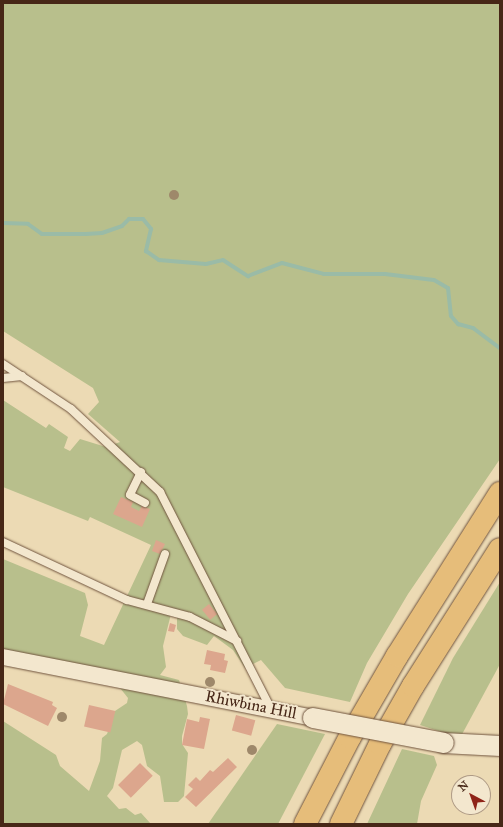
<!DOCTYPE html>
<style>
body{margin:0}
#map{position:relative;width:503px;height:827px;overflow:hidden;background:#ecdab4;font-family:"IM FELL Great Primer",serif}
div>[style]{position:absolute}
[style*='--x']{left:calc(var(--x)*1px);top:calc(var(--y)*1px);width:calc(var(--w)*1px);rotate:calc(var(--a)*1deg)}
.green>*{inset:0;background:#b8bf8c}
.stream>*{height:4px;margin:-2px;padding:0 2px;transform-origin:2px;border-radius:2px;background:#9abba7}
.building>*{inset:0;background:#dca68d;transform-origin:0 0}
.roads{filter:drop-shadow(0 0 1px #70543e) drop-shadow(0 0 1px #70543e)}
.service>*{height:8px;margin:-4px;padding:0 4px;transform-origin:4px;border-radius:4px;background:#f3e7ce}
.minor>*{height:16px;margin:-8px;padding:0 8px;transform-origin:8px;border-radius:8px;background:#f3e7ce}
.tertiary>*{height:20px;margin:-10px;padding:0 10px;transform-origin:10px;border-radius:10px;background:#f3e7ce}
.motorway>*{height:22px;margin:-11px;padding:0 11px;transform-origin:11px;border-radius:11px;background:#e6bd7a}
.bridges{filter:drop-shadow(0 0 1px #70543e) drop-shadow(0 0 1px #70543e)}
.tertiary-bridge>*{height:20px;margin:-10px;padding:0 10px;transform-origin:10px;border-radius:10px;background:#f3e7ce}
.trees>*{width:10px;height:10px;margin:-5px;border-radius:50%;background:#9e886a}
span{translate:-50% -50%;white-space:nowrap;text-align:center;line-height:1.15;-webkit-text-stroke:4px #f3e7ce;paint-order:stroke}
.street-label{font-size:16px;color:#472717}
.frame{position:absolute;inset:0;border:4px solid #472717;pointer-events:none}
.north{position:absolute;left:451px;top:775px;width:40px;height:40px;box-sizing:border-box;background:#f3e7ce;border:1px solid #ae9a85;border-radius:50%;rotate:319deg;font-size:11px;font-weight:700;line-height:16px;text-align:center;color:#472717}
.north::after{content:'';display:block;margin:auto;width:14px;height:18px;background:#8f2418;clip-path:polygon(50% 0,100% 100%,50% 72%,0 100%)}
</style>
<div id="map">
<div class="green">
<div style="clip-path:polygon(3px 3px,500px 3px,500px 459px,408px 594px,367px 663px,350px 702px,285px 688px,261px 660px,245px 668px,233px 650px,214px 636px,207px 645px,183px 636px,177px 629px,177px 617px,171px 614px,163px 646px,166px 667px,160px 675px,179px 680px,187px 706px,188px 714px,182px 736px,182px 744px,188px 753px,184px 796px,178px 802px,164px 802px,160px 776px,147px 766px,142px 745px,137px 741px,122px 750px,113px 788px,107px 796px,119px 809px,126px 808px,135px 815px,141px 813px,151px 824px,3px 824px,3px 721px,56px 755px,60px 766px,89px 791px,100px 761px,102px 738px,107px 734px,115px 711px,127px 703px,128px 698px,120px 688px,3px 657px,3px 559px,85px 593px,88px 605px,80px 636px,104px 645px,151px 545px,90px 517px,88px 521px,3px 487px,3px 400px,46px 428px,49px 424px,68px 437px,64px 448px,70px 451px,80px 439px,106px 447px,120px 442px,88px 414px,99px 402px,93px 388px,3px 331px)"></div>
<div style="clip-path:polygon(500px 582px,500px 664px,460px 738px,420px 725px,453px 658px)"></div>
<div style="clip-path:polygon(277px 724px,325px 734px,278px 824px,208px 824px)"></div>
<div style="clip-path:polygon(402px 749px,434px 756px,437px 765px,421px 801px,417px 824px,367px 824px)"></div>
</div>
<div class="stream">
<div style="--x:3;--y:223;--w:25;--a:2"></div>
<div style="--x:28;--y:224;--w:17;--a:36"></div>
<div style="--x:42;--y:234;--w:44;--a:0"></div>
<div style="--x:86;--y:234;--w:16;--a:-4"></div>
<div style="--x:102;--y:233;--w:21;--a:-19"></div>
<div style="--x:122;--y:226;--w:10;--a:-45"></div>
<div style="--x:129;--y:219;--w:14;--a:0"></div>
<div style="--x:143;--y:219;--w:13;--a:51"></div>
<div style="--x:151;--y:229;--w:23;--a:103"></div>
<div style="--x:146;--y:251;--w:16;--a:35"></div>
<div style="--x:159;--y:260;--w:47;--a:4.9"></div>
<div style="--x:206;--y:264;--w:17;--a:-13"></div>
<div style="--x:223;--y:260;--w:30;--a:33"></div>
<div style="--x:248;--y:276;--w:36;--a:-21"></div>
<div style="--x:282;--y:263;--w:43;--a:14.7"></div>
<div style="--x:324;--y:274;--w:61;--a:0"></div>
<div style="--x:385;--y:274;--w:49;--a:7"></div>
<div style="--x:434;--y:280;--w:16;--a:30"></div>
<div style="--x:448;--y:288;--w:28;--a:84"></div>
<div style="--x:451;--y:316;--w:11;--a:49"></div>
<div style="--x:458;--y:324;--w:16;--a:15"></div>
<div style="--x:473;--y:328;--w:34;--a:37"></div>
</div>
<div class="building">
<div style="clip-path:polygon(121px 497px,133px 502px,131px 507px,139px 511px,142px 506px,150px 509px,142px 527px,113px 514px)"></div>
<div style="clip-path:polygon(156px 540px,165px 544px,160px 554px,152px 551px)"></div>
<div style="left:209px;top:604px;width:13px;height:9px;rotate:51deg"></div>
<div style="clip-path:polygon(170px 623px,176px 625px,174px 632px,168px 631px)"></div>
<div style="clip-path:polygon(207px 650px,225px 654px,224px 660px,228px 661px,225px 673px,210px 670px,211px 665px,204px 664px)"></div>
<div style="clip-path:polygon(8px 684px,53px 702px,52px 705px,57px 708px,48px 726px,3px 704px)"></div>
<div style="left:89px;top:705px;width:27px;height:22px;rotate:13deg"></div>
<div style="left:236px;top:715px;width:20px;height:16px;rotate:15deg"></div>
<div style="clip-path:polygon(200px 717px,210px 719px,204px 749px,182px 745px,187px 719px,199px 722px)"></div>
<div style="clip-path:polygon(228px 758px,237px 767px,196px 807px,185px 797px,193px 789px,188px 785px,196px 777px,200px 781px,210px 770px,213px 772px)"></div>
<div style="left:140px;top:763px;width:18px;height:31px;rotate:45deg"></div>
</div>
<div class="roads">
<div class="service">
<div style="--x:3;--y:364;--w:82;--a:33.5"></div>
<div style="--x:71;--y:409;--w:122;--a:43"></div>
<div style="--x:160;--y:492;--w:244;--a:62.9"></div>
<div style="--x:3;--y:378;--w:19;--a:-6"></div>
<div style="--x:141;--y:472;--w:25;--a:116"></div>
<div style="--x:130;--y:495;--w:17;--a:28"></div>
<div style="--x:3;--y:542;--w:137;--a:25.1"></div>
<div style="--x:127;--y:600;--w:65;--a:15.1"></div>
<div style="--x:190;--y:617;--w:53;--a:27.1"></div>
<div style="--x:147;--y:604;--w:53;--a:-70.2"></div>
</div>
<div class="minor">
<div style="--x:3;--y:657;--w:316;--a:11.1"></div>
</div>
<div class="tertiary">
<div style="--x:444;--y:743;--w:56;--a:3.1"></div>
</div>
<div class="motorway">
<div style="--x:305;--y:824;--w:98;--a:-62.7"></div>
<div style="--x:350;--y:737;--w:94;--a:-59.9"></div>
<div style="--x:397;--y:656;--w:193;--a:-57.7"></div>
<div style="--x:341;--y:824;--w:89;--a:-64"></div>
<div style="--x:380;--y:744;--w:67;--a:-60.4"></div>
<div style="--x:413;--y:686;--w:162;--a:-57.6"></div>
</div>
</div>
<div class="bridges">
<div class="tertiary-bridge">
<div style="--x:313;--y:718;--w:133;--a:10.8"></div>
</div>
</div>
<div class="trees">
<div style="left:174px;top:195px"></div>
<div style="left:210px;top:682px"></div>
<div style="left:62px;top:717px"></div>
<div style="left:252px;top:750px"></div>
</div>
<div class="street-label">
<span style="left:251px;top:705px;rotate:11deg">Rhiwbina Hill</span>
</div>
<div class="frame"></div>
<div class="north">N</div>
</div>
